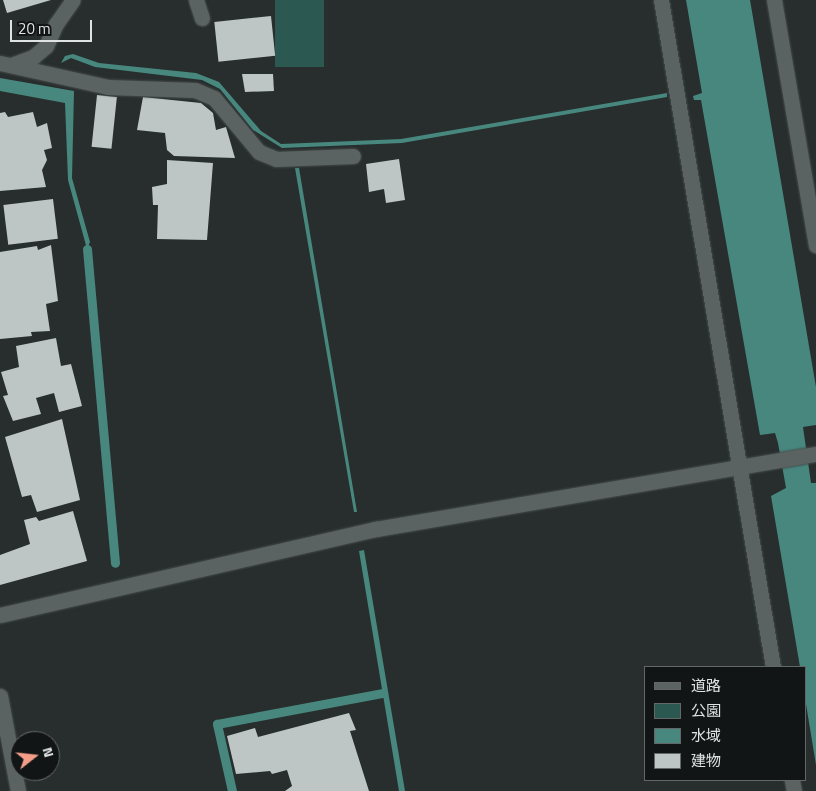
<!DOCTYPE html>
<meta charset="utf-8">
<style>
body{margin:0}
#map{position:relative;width:816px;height:791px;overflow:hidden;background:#272e2d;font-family:"Titillium Web","Noto Sans JP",sans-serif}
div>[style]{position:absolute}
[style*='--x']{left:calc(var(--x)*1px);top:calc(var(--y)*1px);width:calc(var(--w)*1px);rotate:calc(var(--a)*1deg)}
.green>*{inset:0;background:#2b5952;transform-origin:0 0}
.water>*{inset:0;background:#47877e}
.stream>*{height:9px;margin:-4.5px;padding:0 4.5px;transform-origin:4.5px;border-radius:4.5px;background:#47877e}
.building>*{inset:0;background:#bdc6c4;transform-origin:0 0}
.roads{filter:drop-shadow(0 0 1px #464b4a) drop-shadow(0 0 1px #464b4a)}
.street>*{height:15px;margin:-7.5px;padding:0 7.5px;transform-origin:7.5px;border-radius:7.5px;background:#5b6362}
span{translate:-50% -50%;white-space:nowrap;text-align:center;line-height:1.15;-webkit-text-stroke:5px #121515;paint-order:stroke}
.legend{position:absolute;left:644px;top:666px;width:162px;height:115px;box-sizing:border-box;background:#121515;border:1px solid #646767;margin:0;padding:6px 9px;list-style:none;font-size:15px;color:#dfe3e2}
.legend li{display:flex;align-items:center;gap:10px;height:25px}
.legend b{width:25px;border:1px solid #646767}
.north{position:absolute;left:10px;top:731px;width:50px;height:50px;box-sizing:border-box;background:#121515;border:1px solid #646767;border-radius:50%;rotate:74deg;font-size:14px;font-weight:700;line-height:20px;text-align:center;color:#dfe3e2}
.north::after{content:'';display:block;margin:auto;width:18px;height:22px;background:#f49e89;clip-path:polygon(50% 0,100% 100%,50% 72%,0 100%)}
.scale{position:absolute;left:10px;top:20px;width:82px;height:22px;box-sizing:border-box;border:2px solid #dfe3e2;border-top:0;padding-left:6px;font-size:15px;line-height:18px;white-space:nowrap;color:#dfe3e2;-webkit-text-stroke:4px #121515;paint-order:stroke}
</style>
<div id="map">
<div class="green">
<div style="left:275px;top:0;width:49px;height:67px"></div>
</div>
<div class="water">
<div style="clip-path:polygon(686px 0,750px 0,816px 387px,816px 425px,803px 427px,811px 483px,816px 483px,816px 765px,805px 698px,805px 667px,800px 667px,771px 496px,786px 488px,778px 443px,775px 433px,760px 435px,701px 100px,694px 100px,693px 96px,702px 93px)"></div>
<div style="clip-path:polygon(73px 54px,99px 63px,196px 73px,219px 82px,261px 131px,281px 144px,401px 139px,667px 93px,667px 97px,402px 143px,282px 148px,253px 130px,220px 89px,202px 80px,95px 67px,71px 58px,61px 63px,65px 56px)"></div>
<div style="clip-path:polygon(0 78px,74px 91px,72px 178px,90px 242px,87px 249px,68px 180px,65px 103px,0 91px)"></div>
<div style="clip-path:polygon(295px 168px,299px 168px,357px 512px,354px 512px)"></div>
<div style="clip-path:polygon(364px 550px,405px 791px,399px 791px,359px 551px)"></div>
</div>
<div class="stream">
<div style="--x:87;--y:249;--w:315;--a:84.9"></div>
<div style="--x:232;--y:791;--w:69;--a:-102.6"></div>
<div style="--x:217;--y:724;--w:169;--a:-10.6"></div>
</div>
<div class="building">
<div style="clip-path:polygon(3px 0,51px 0,7px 13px)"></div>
<div style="left:271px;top:16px;width:40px;height:57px;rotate:84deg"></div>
<div style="clip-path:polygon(242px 74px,273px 74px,274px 91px,245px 92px)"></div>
<div style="left:97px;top:95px;width:20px;height:52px;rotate:6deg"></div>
<div style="clip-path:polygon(143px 97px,201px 103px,213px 113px,216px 130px,226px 127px,235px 158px,174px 156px,167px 150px,165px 133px,137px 130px)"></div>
<div style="clip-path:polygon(5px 112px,8px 117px,33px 112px,37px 127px,47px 123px,52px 148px,44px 150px,47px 160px,42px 170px,46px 187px,0 191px,0 113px)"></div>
<div style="clip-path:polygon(399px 159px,405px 200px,386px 203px,384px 189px,369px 192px,366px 164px)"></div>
<div style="clip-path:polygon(167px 160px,213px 163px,207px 240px,157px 239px,158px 205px,153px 205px,152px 187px,167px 184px)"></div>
<div style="left:53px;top:199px;width:40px;height:50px;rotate:83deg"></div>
<div style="clip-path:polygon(51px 245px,58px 301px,46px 304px,50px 331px,31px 332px,32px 336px,0 339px,0 252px,37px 246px,38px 250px)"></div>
<div style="clip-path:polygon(56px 338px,61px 366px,71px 364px,82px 406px,59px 412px,54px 393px,36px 398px,41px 414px,13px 421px,3px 396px,8px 395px,1px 372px,19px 367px,16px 346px)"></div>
<div style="clip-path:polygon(62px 419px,80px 500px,37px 512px,31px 495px,22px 497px,5px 437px)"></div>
<div style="clip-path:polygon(73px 511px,87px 561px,0 585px,0 555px,30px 544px,24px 520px,36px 517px,39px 521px)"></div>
<div style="clip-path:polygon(349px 713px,356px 730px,350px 731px,369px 791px,285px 791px,292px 786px,287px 770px,272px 774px,270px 771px,236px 774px,227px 736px,255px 728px,258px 737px)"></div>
</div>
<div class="roads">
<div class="street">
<div style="--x:196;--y:0;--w:19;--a:72"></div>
<div style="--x:661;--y:0;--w:676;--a:80.47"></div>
<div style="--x:774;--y:0;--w:249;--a:80.3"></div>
<div style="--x:0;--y:63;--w:111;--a:12.5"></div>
<div style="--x:108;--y:87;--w:87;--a:2"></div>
<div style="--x:195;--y:90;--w:21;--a:23"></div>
<div style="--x:214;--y:98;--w:70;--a:50.2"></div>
<div style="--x:259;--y:152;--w:18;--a:22"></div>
<div style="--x:276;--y:159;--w:77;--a:-2.2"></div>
<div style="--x:11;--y:65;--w:23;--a:-20"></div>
<div style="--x:33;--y:57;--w:17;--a:-40"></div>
<div style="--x:46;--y:46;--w:24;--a:-66"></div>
<div style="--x:56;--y:24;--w:29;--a:-55"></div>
<div style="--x:0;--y:615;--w:386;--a:-12.9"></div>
<div style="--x:376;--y:529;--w:446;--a:-9.7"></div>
<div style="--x:0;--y:696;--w:97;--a:79.3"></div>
<div style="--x:792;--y:780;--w:11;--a:80"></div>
</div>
</div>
<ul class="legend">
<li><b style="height:6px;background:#5b6362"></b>道路</li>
<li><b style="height:14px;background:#2b5952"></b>公園</li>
<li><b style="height:14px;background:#47877e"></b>水域</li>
<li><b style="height:14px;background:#bdc6c4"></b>建物</li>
</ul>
<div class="north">N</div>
<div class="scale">20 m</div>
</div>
